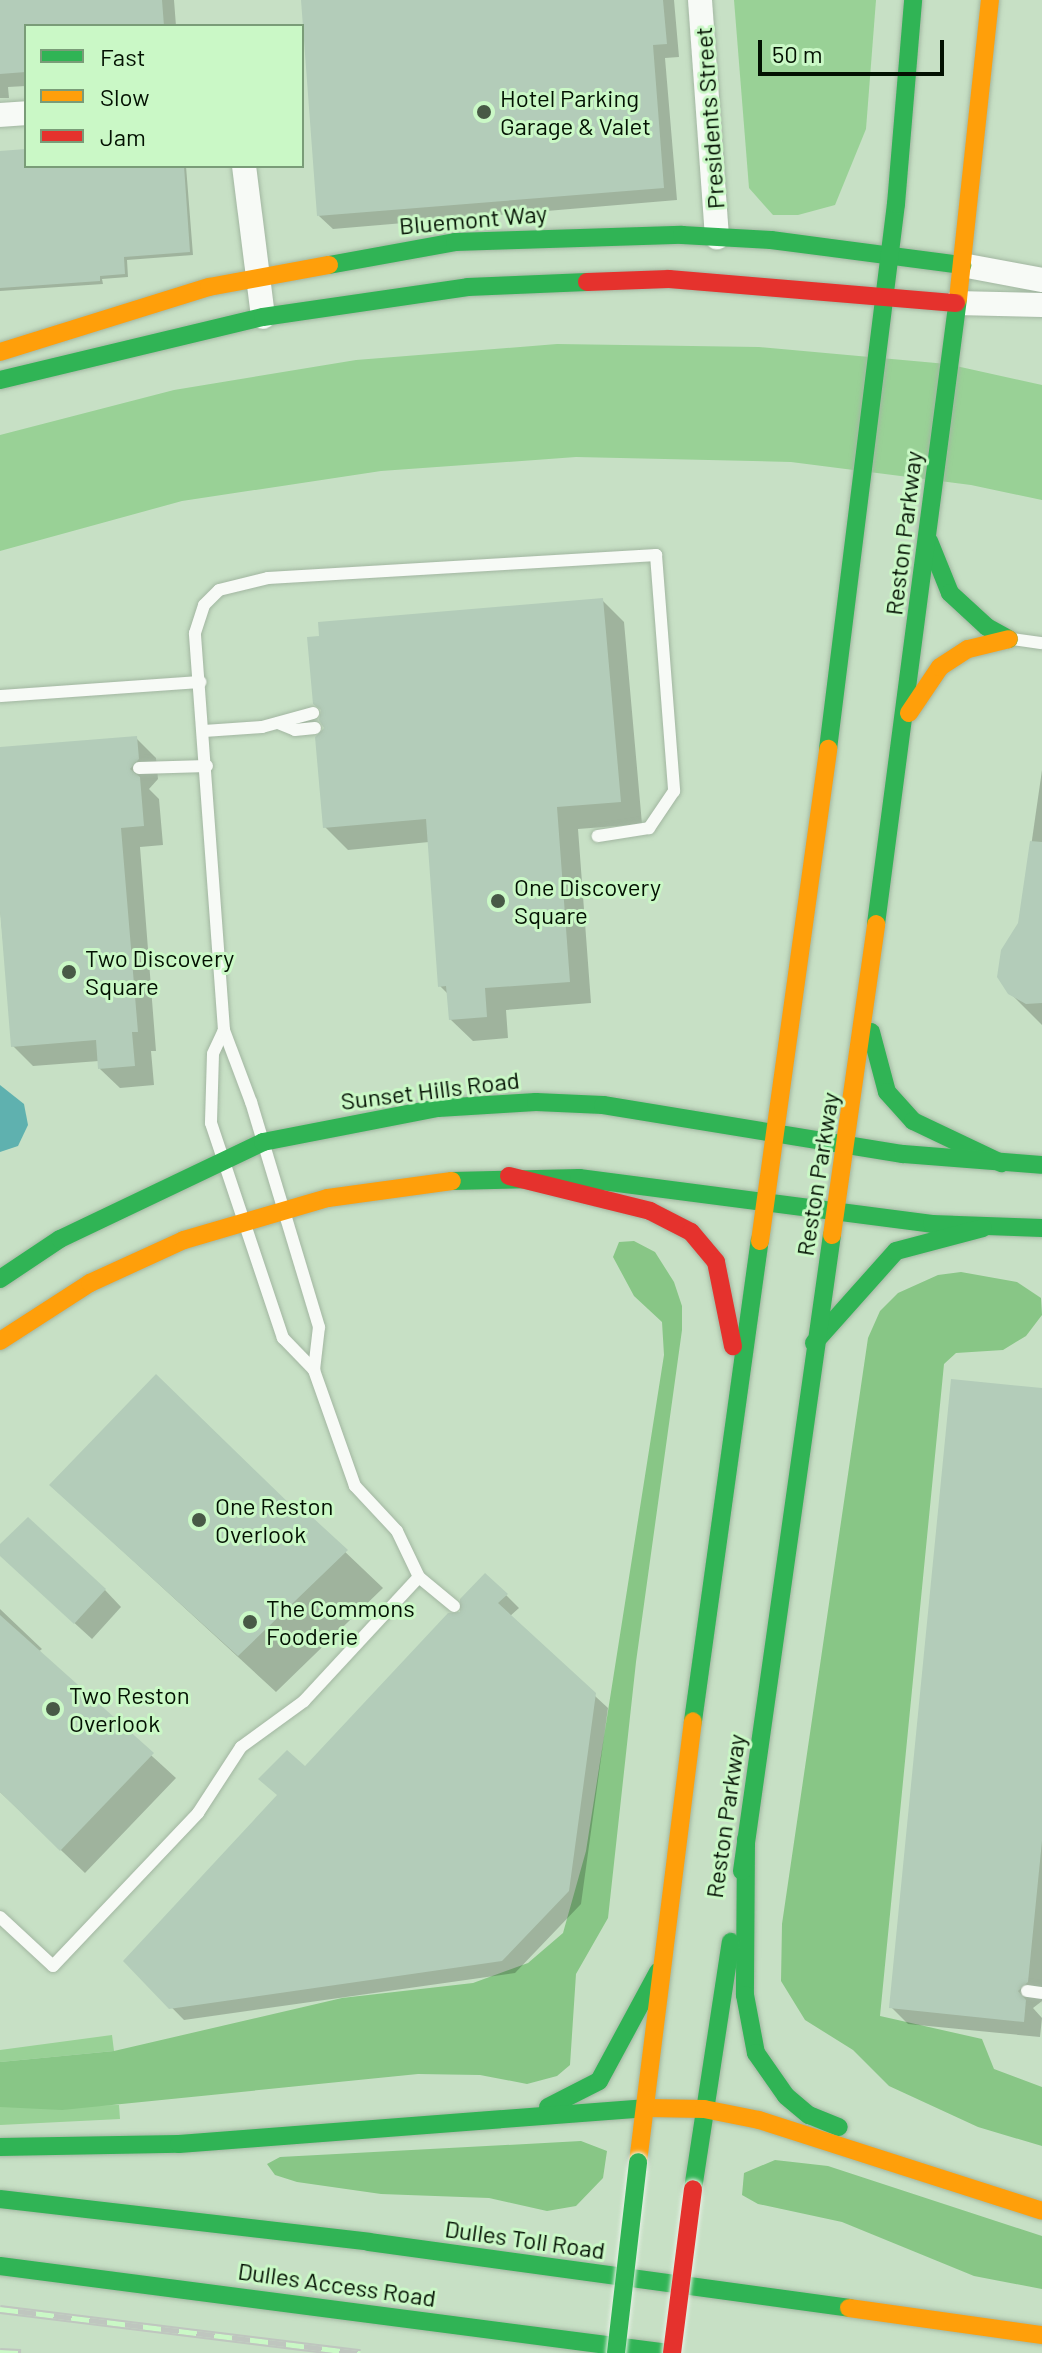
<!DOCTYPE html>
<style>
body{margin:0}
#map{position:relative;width:1042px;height:2353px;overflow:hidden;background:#c7e0c5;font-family:Barlow,sans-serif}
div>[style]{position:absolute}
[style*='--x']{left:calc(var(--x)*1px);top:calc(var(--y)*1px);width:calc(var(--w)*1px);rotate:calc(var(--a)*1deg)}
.green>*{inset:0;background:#99d196}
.forest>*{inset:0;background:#88c686}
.water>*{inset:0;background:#5fb1af}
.shadow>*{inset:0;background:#0003}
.building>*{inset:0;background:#b3ccb9}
.roads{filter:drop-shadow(0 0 2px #a2b6a1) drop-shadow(0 0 2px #a2b6a1)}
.lane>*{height:12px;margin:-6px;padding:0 6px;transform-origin:6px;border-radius:6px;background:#f7faf6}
.street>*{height:24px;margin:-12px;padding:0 12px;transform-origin:12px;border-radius:12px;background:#f7faf6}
.fast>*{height:18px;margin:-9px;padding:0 9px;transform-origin:9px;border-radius:9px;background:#30b455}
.slow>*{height:18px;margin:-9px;padding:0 9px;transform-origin:9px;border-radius:9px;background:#ff9f0a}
.jam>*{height:18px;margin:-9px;padding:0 9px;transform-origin:9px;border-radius:9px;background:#e5322d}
.rail>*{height:9px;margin-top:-4.5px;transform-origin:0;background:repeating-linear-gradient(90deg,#caf8c6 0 18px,#bfc6bf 0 36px);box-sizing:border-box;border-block:2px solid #bfc6bf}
.bridges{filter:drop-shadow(0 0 2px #e6f1e5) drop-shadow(0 0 2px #e6f1e5)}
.fast-bridge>*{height:18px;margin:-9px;padding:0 9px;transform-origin:9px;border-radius:9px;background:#30b455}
.jam-bridge>*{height:18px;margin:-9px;padding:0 9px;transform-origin:9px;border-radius:9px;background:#e5322d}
.dots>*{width:22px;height:22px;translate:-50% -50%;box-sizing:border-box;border:4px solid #caf8c6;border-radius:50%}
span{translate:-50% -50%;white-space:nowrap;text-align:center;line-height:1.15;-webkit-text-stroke:6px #caf8c6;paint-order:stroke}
.poi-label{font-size:24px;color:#031102}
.left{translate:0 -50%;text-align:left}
.street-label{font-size:24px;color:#031102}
.legend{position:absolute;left:24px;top:24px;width:280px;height:144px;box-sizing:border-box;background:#caf8c6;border:2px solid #7a9c78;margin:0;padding:10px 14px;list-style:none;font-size:24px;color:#031102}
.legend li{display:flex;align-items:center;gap:16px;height:40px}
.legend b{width:40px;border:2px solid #7a9c78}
.scale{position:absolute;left:758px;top:40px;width:186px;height:36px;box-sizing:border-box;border:4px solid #031102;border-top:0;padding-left:10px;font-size:24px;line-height:28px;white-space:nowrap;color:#031102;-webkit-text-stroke:6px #caf8c6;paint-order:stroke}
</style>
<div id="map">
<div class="green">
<div style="clip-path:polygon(734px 0,876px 0,866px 129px,835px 205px,798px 215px,773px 215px,749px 188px)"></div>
<div style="clip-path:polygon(557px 344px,759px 347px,947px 364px,1042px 385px,1042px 500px,971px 485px,791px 462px,576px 457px,381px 471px,182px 501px,0 551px,0 435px,174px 390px,356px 360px)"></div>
<div style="clip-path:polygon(112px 2035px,114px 2051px,0 2062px,0 2050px)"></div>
<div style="clip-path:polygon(119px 2105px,120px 2119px,0 2125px,0 2107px)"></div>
</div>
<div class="forest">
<div style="clip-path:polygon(634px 1241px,655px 1252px,674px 1282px,682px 1306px,682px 1330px,636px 1662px,608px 1918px,576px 1974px,570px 2065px,557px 2076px,527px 2084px,480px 2075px,418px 2074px,62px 2110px,0 2107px,0 2062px,114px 2051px,342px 1998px,473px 1983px,528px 1963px,563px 1933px,586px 1851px,664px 1355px,662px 1322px,634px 1296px,613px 1257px,619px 1242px)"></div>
<div style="clip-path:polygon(961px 1272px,1017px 1282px,1041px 1298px,1042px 1315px,1026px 1336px,1003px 1350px,956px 1353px,944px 1364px,880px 2016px,982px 2039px,994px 2069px,1042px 2087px,1042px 2146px,978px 2127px,889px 2086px,853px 2050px,805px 2020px,781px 1981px,782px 1924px,868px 1338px,880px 1311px,898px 1293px,938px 1275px)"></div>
<div style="clip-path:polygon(581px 2141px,607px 2151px,603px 2178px,576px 2206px,547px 2211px,489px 2198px,381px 2194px,297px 2182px,275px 2175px,267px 2164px,280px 2157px)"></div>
<div style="clip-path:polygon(775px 2160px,828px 2166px,1042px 2236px,1042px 2289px,974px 2276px,842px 2222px,758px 2204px,742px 2195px,744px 2173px)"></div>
</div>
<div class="water">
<div style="clip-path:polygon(0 1085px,24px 1104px,28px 1125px,18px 1146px,0 1152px)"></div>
</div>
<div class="shadow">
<div style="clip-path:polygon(0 0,174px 0,176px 26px,26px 26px,26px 86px,8px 87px,9px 98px,0 98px)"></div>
<div style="clip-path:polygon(303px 0,674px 0,679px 57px,665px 58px,677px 200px,333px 229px,319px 216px)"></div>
<div style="clip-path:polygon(26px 151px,26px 166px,186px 166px,193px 255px,127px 260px,128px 277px,102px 279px,103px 284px,0 291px,0 153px)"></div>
<div style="clip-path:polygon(602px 600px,624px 622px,642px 824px,578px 829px,591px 1003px,506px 1010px,508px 1038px,473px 1041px,450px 1019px,449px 995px,440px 986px,429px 842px,348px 850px,325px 827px)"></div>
<div style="clip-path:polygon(136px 738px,156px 758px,158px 779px,149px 789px,159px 799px,163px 845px,140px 847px,156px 1051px,151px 1051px,154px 1085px,120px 1088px,100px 1069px,99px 1061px,33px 1066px,13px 1046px,0 908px,0 749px)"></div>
<div style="clip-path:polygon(1042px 770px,1042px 1025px,1010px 993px)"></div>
<div style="clip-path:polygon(1042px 1390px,1042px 2001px,1033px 2008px,1042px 2018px,1040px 2037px,908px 2024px,891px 2007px)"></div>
<div style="clip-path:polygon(51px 1485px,296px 1513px,299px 1508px,383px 1588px,276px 1692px)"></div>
<div style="clip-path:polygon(0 1547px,105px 1590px,121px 1607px,92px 1639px,13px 1567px)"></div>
<div style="clip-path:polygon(506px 1595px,519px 1608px,509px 1617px,608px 1708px,581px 1904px,515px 1973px,184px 2020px,126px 1961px,305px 1768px,462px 1614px)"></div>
<div style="clip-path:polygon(0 1609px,42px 1649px,38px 1652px,176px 1778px,85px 1873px,0 1792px)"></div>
</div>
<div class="building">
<div style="clip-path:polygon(0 0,162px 0,164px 26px,26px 26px,26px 72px,0 74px)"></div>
<div style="clip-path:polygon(301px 0,663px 0,667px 44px,653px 45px,664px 188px,317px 216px)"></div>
<div style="clip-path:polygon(26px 149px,26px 166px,184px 166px,190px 252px,124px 257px,125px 274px,100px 276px,100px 281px,0 288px,0 151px)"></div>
<div style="clip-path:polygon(603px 598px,621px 802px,557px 807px,570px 982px,485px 988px,487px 1017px,449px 1020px,446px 986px,438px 987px,426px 819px,323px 828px,315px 737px,324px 728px,319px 720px,321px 710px,313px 704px,307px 637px,319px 636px,318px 622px)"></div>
<div style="clip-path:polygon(137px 736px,139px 759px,130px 769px,140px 777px,144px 826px,121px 828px,138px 1032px,132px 1032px,135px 1066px,98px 1069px,96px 1040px,11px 1047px,0 911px,0 747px)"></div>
<div style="clip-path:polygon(1030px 841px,1042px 842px,1042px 1003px,1026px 1004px,1008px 994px,997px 977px,1001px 950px,1018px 923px)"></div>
<div style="clip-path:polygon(156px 1374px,296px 1510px,299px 1505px,348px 1550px,238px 1656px,49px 1485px)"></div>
<div style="clip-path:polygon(951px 1379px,1042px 1388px,1042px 1841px,1028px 1982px,1018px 1991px,1026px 2000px,1024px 2022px,889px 2008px)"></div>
<div style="clip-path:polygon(28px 1517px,106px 1589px,74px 1624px,0 1556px,0 1544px)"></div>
<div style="clip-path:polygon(485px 1573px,508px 1594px,498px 1603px,596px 1693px,569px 1891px,502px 1961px,169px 2009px,123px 1961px,277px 1795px,258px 1779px,287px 1750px,305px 1766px,448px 1613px,460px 1612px,460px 1599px)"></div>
<div style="clip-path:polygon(0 1615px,154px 1753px,60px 1851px,0 1792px)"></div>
</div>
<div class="roads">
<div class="lane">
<div style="--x:1012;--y:639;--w:30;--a:8"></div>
<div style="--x:0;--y:696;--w:201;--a:-4"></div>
<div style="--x:278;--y:723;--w:18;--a:22"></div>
<div style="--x:295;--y:730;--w:20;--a:-6"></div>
<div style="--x:204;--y:731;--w:58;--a:-3.9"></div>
<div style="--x:262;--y:727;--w:53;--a:-15.4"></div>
<div style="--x:139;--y:768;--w:68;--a:-1.7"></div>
<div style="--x:224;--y:1030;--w:26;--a:115"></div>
<div style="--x:213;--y:1054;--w:69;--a:91.7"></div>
<div style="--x:211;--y:1123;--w:227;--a:71.5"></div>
<div style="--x:283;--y:1338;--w:45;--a:45.9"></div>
<div style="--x:454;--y:1606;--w:45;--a:-140.4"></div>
<div style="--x:419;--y:1577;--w:51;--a:-115.6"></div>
<div style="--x:397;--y:1531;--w:62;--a:-133"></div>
<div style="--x:355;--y:1486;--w:123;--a:-109.5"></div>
<div style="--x:314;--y:1370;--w:43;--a:-83.4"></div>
<div style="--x:319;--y:1327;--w:235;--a:-106.8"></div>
<div style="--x:251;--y:1102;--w:77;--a:-110.6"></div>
<div style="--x:224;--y:1030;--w:398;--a:-94.2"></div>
<div style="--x:195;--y:633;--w:29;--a:-72"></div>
<div style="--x:204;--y:605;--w:21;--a:-45"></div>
<div style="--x:219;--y:590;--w:50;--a:-13.8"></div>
<div style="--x:268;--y:578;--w:389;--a:-3.4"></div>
<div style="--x:656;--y:555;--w:237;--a:85.6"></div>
<div style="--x:674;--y:791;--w:45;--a:124"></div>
<div style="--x:649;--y:828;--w:52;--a:171.1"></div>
<div style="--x:0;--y:1917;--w:72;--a:42.8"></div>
<div style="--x:53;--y:1966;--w:211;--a:-46.5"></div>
<div style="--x:198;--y:1813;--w:79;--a:-56.9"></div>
<div style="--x:241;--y:1747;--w:78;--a:-36.1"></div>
<div style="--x:304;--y:1701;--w:169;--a:-47.2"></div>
<div style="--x:1027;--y:1991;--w:15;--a:8"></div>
</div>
<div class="street">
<div style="--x:700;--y:0;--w:238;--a:85.9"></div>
<div style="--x:0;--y:115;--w:26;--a:-4"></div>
<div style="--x:244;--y:166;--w:152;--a:82.8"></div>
<div style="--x:962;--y:265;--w:81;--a:10.6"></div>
<div style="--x:956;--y:303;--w:86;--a:1.3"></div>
</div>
<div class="fast">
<div style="--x:329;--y:265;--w:128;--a:-10.3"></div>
<div style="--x:455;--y:242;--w:227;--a:-1.8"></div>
<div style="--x:682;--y:235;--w:89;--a:3.2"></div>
<div style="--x:771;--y:240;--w:193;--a:7.5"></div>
<div style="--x:0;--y:380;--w:270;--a:-13.5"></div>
<div style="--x:263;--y:317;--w:207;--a:-8.3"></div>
<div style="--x:468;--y:287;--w:119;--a:-2.4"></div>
<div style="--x:929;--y:541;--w:56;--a:68"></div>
<div style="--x:950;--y:593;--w:50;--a:42.6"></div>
<div style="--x:987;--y:627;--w:25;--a:29"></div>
<div style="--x:828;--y:749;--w:549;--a:-82.89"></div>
<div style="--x:896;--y:204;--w:205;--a:-85.2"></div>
<div style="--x:876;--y:924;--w:630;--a:-82.53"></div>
<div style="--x:871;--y:1032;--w:62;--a:75.1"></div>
<div style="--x:887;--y:1092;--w:39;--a:48"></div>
<div style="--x:913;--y:1121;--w:98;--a:25.5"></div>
<div style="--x:452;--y:1181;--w:127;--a:-1.4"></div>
<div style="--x:579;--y:1178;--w:356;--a:7.4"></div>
<div style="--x:932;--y:1224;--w:110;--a:2.1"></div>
<div style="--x:0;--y:1279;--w:72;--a:-33.7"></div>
<div style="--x:60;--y:1239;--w:225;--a:-25.5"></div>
<div style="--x:263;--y:1142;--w:178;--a:-11"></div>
<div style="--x:438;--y:1108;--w:98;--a:-3.5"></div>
<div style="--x:536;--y:1102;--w:67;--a:2.6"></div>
<div style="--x:603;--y:1105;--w:304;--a:9.3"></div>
<div style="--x:903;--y:1154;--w:139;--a:4.5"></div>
<div style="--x:814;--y:1343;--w:123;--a:-48.3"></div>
<div style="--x:896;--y:1251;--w:90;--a:-14.8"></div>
<div style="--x:693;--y:1721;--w:485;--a:-82.1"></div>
<div style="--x:746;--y:1839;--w:156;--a:90.4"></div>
<div style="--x:745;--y:1995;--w:59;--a:79.3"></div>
<div style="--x:756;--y:2053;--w:52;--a:55.1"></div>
<div style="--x:786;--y:2096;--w:30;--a:40"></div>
<div style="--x:809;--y:2115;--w:32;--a:22"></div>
<div style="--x:742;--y:1871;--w:642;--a:-81.95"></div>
<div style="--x:548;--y:2107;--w:57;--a:-27"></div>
<div style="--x:599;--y:2081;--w:124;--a:-61.6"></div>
<div style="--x:0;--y:2147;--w:179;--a:-1"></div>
<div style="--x:179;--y:2144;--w:470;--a:-4.4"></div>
<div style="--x:693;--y:2189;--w:250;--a:-81.3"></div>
<div style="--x:0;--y:2199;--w:371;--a:6.6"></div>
<div style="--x:369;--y:2242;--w:485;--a:7.8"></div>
<div style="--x:0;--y:2266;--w:674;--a:7.42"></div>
</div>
<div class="slow">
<div style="--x:958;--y:299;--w:301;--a:-83.9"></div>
<div style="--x:0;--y:352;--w:219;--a:-17.3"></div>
<div style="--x:209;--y:287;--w:122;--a:-10.4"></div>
<div style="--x:909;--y:713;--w:55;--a:-56"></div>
<div style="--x:940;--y:667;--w:33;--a:-33"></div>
<div style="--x:968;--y:649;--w:42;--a:-13.7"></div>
<div style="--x:832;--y:1235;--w:314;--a:-81.9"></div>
<div style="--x:760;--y:1241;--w:497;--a:-82.1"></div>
<div style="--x:0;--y:1341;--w:107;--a:-32.8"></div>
<div style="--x:90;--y:1283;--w:103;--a:-24.6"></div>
<div style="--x:184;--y:1240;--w:150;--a:-16.3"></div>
<div style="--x:328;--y:1198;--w:125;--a:-7.8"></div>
<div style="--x:648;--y:2108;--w:56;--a:1"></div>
<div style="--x:704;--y:2109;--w:56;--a:11.3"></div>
<div style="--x:759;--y:2120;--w:297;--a:17.8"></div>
<div style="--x:638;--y:2162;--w:444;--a:-82.9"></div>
<div style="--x:849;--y:2308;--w:195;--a:8"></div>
</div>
<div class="jam">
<div style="--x:587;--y:282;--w:82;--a:-2.1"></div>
<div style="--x:669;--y:279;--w:288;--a:4.8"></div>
<div style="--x:509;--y:1176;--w:145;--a:13.9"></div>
<div style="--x:650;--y:1211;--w:46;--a:27.1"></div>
<div style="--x:691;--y:1232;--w:39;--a:50"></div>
<div style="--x:716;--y:1262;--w:86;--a:78.6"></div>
</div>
</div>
<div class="rail">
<div style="--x:0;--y:2309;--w:363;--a:7"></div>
<div style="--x:0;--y:2352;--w:21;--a:3"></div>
</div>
<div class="bridges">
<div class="fast-bridge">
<div style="--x:616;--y:2353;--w:192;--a:-83.4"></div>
</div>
<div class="jam-bridge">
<div style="--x:672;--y:2353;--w:165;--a:-82.7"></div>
</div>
</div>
<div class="dots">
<div style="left:484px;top:112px;background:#485946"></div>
<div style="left:498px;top:901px;background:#485946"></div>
<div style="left:69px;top:972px;background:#485946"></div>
<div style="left:199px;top:1520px;background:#485946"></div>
<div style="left:250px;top:1622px;background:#485946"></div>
<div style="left:53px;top:1709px;background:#485946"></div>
</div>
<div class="poi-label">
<span class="left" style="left:500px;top:112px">Hotel Parking<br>Garage &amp; Valet</span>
<span class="left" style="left:514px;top:901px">One Discovery<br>Square</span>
<span class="left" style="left:85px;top:972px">Two Discovery<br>Square</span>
<span class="left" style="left:215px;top:1520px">One Reston<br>Overlook</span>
<span class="left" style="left:266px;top:1622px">The Commons<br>Fooderie</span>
<span class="left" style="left:69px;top:1709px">Two Reston<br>Overlook</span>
</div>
<div class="street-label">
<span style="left:709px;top:118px;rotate:-94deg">Presidents Street</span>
<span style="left:473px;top:219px;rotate:-5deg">Bluemont Way</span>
<span style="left:903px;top:533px;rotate:-83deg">Reston Parkway</span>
<span style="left:430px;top:1090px;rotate:-7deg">Sunset Hills Road</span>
<span style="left:817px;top:1174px;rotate:-81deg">Reston Parkway</span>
<span style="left:725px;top:1816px;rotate:-82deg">Reston Parkway</span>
<span style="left:525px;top:2239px;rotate:8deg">Dulles Toll Road</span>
<span style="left:337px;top:2284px;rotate:8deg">Dulles Access Road</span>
</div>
<ul class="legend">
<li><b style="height:10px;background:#30b455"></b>Fast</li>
<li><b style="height:10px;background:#ff9f0a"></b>Slow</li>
<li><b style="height:10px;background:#e5322d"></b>Jam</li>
</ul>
<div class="scale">50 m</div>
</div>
